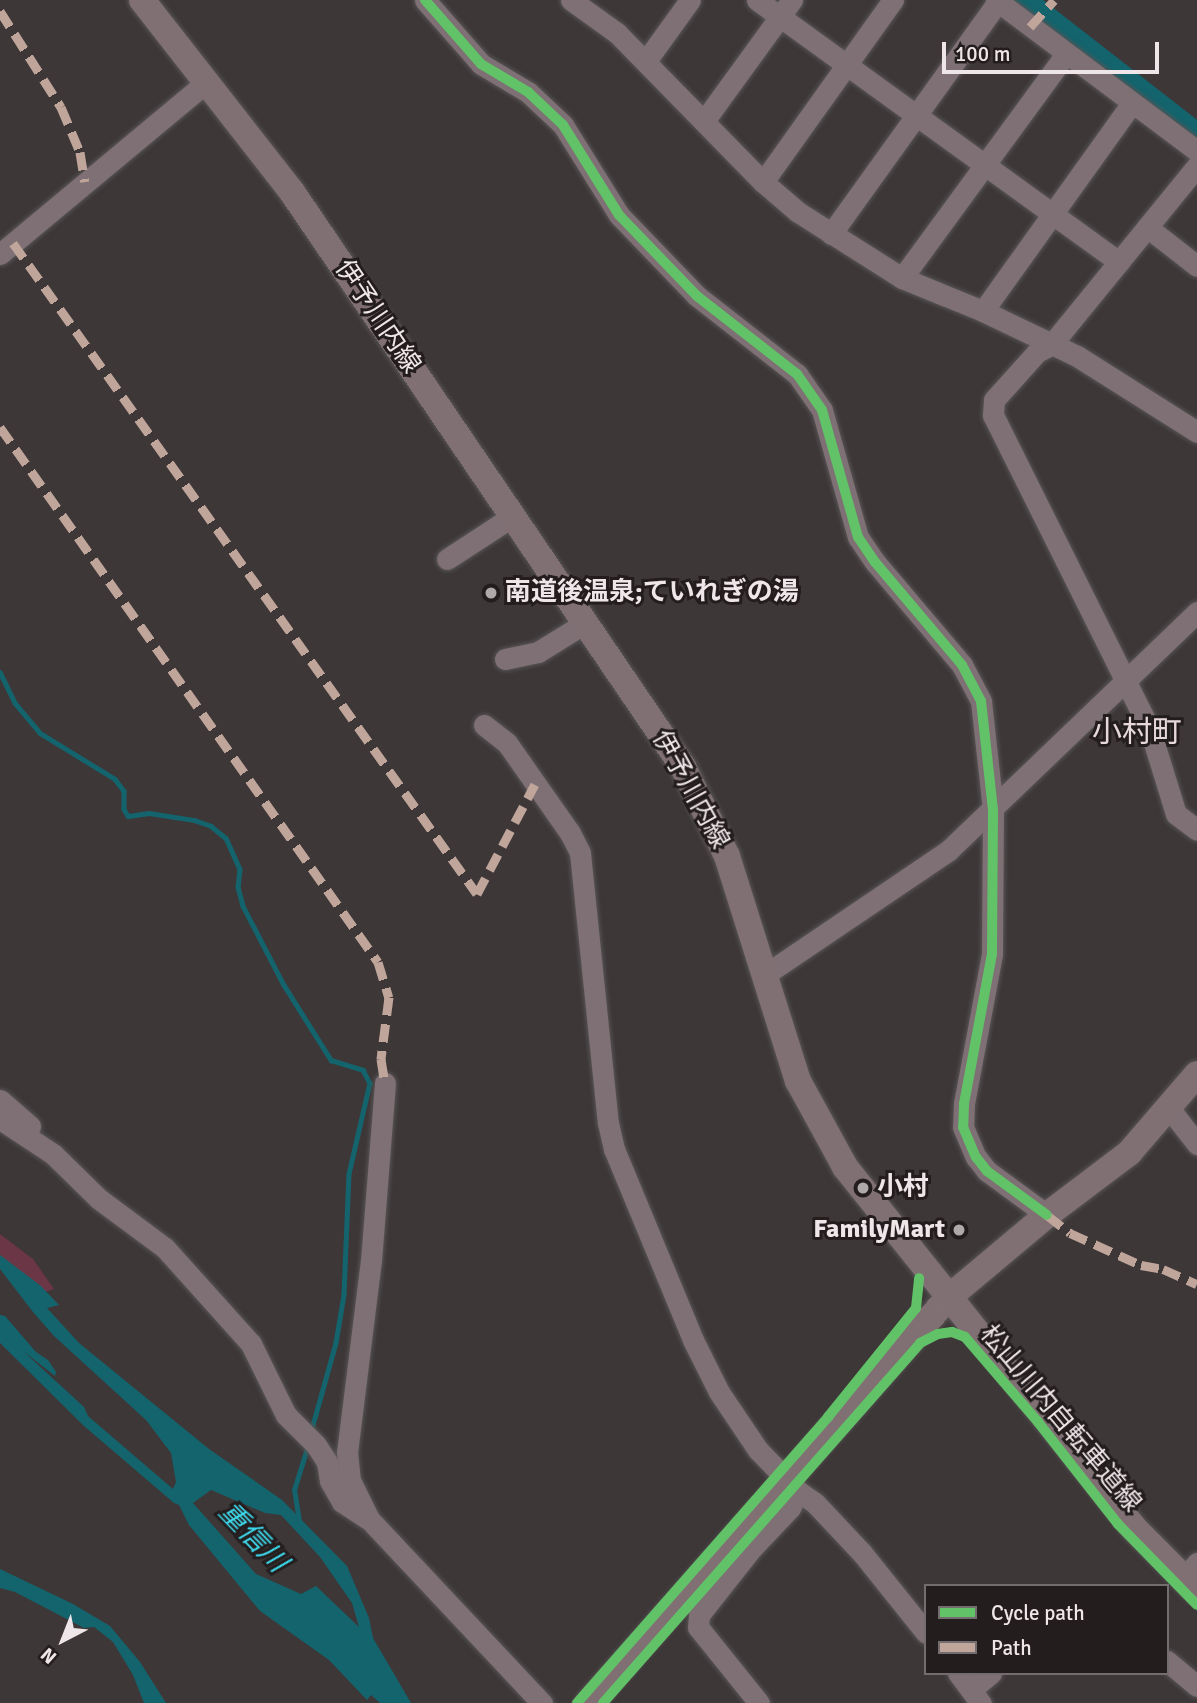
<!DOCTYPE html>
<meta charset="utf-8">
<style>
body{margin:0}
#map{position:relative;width:1197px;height:1703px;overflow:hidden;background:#3d3738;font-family:Signika,"Noto Sans JP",sans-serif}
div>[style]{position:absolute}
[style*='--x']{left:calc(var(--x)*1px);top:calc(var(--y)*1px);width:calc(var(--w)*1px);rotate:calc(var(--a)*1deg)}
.green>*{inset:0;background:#6b3646}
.water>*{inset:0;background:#13646d}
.stream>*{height:4.5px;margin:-2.25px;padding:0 2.25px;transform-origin:2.25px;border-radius:2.25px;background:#13646d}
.river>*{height:26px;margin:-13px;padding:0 13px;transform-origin:13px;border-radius:13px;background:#13646d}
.roads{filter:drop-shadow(0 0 2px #585455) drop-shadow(0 0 2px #585455)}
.minor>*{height:21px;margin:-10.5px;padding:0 10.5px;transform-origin:10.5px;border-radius:10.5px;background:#7e7074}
.major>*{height:26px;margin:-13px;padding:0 13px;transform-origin:13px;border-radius:13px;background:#807074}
.quiet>*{height:9px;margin-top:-4.5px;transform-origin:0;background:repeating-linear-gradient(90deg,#c0a59a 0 18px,transparent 0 27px)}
.cycleway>*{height:10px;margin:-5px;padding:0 5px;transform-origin:5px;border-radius:5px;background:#61c268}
.dots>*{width:19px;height:19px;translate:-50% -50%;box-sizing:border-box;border:4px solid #231d1e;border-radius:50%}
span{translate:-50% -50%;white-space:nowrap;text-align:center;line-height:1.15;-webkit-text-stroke:6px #231d1e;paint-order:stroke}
.street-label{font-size:26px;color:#eee6e8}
.poi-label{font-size:26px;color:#eee6e8;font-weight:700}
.left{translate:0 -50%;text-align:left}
.right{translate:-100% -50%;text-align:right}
.water-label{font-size:28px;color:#3edcee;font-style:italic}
.quarter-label{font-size:30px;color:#e7d8db}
.legend{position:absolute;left:924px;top:1584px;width:245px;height:91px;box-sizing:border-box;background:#231d1e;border:2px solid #746d6f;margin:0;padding:9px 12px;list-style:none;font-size:21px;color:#eee6e8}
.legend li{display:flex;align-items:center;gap:14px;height:35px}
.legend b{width:35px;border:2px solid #746d6f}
.north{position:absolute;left:28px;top:1605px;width:70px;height:70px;-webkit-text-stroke:5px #231d1e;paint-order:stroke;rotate:222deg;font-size:19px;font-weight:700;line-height:28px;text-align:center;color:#eee6e8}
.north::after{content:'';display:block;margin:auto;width:24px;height:32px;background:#eee6e8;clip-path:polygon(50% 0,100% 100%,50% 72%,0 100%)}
.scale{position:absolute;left:942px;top:42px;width:217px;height:32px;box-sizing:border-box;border:4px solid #eee6e8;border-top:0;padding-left:9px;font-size:21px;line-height:24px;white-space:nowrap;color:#eee6e8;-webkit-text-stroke:5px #231d1e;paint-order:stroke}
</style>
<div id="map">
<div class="green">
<div style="clip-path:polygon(0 1234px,33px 1259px,54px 1289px,42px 1293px,0 1261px)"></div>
</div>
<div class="water">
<div style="clip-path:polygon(evenodd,0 1255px,41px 1286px,59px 1305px,47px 1308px,79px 1343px,209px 1449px,282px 1500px,347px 1566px,369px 1618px,373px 1638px,411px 1703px,380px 1703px,371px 1695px,367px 1700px,329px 1660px,260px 1611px,189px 1525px,179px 1505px,174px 1503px,84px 1426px,0 1343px,0 1315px,5px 1316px,36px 1352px,48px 1360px,56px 1372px,55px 1376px,23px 1351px,84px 1407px,88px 1416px,173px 1489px,176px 1482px,171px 1453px,146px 1420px,54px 1336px,33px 1312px,0 1269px,0 1255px,211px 1490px,265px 1513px,281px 1515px,320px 1557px,352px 1603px,359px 1627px,316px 1586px,301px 1594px,256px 1574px,193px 1503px,211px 1490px)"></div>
<div style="clip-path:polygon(0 1569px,73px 1604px,110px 1626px,140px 1662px,166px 1703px,144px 1703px,133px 1675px,113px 1642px,94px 1627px,84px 1628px,15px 1592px,0 1588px)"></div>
</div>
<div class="stream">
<div style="--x:0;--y:672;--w:34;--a:64"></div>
<div style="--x:15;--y:703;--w:39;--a:50"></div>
<div style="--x:40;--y:733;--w:88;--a:31.5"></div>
<div style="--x:115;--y:779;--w:15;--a:53"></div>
<div style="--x:124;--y:791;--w:18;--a:90"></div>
<div style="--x:124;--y:809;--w:8;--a:60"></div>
<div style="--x:128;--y:816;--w:21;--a:-8"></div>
<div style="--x:149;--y:813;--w:46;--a:8.8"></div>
<div style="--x:194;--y:820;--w:18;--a:19"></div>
<div style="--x:211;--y:826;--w:19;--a:39"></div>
<div style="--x:226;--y:838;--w:34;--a:66"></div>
<div style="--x:240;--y:869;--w:18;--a:96"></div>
<div style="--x:238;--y:887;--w:20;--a:75"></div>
<div style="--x:243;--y:906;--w:89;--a:62.6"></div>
<div style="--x:284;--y:985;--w:89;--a:57.9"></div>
<div style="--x:331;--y:1060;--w:34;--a:17"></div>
<div style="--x:363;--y:1070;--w:15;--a:62"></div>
<div style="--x:370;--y:1083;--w:93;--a:103"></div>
<div style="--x:349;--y:1174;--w:121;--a:92.4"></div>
<div style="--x:344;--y:1295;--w:49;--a:99.5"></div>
<div style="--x:336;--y:1343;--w:89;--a:105.6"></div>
<div style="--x:299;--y:1521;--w:31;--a:-99"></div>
<div style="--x:294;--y:1490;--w:47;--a:-72.7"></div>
</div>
<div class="river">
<div style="--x:1022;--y:0;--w:222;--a:37.9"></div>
</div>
<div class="roads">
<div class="minor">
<div style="--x:425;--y:0;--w:85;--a:48.8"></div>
<div style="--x:481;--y:64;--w:55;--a:30.8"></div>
<div style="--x:528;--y:92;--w:48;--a:43.3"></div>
<div style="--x:563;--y:125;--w:106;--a:58.1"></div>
<div style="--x:619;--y:215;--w:112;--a:46.1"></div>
<div style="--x:697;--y:296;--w:127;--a:38"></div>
<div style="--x:797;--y:374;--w:44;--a:55.2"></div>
<div style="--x:822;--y:410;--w:132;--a:74.2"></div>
<div style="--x:858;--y:537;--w:30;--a:56"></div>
<div style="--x:875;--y:562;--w:135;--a:49.8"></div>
<div style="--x:962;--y:665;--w:41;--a:62.2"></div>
<div style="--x:981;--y:701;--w:110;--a:83.7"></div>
<div style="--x:993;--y:810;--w:144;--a:90.4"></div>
<div style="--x:992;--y:954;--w:153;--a:100.6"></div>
<div style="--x:964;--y:1104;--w:23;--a:92"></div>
<div style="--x:963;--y:1127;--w:33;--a:67"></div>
<div style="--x:976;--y:1157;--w:18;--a:52"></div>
<div style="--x:987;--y:1171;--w:74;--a:36.3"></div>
<div style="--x:571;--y:0;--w:57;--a:35.7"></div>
<div style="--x:617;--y:33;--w:209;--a:45.6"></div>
<div style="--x:763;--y:182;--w:46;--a:40.6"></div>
<div style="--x:798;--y:212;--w:123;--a:32.4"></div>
<div style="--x:902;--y:278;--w:87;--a:22.2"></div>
<div style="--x:983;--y:311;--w:104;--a:25.6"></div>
<div style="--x:1077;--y:356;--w:142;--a:32.3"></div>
<div style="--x:757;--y:0;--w:447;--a:35.9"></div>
<div style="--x:996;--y:0;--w:251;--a:36.9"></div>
<div style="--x:646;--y:61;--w:75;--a:-54.2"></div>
<div style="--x:704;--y:121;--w:150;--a:-54"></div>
<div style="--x:1197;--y:166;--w:231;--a:129.2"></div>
<div style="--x:1051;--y:345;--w:16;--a:153"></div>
<div style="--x:1037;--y:352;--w:64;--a:131.9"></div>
<div style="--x:994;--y:400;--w:15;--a:94"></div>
<div style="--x:993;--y:415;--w:352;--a:63.5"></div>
<div style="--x:1150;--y:730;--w:88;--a:72.8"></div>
<div style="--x:1176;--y:814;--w:26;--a:37"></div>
<div style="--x:763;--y:182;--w:224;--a:-54.5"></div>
<div style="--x:1147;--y:227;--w:63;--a:38"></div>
<div style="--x:831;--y:234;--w:286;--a:-54.3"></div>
<div style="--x:0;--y:254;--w:267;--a:-39.8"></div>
<div style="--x:902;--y:278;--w:278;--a:-53.8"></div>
<div style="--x:983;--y:311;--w:256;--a:-54.4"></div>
<div style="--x:447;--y:559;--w:79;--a:-33.1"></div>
<div style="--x:505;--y:659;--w:34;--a:-12"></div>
<div style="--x:538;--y:652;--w:55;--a:-31.7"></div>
<div style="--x:484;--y:725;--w:29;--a:38"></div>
<div style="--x:507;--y:743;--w:110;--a:55"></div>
<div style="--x:570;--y:833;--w:22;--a:63"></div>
<div style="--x:580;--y:853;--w:271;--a:84.1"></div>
<div style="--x:608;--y:1123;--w:27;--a:77"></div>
<div style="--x:614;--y:1149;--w:207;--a:67.5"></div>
<div style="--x:693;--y:1340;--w:58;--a:63.4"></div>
<div style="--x:719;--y:1392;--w:70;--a:56.1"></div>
<div style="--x:758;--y:1450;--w:57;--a:45.7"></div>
<div style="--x:798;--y:1491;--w:21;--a:35"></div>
<div style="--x:815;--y:1503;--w:69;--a:46.8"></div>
<div style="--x:862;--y:1553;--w:102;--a:51.3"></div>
<div style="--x:766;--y:974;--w:221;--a:-34.1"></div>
<div style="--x:949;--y:850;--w:344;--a:-43.8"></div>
<div style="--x:385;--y:1083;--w:178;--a:94.5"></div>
<div style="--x:371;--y:1260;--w:193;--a:97.1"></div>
<div style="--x:347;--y:1452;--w:28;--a:84"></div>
<div style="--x:350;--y:1480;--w:43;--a:64"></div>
<div style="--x:369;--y:1519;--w:253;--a:46.8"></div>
<div style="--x:0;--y:1100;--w:40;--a:41"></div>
<div style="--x:1169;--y:1108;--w:46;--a:52.1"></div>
<div style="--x:0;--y:1119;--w:64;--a:33.4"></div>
<div style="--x:53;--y:1154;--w:64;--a:44.4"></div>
<div style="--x:99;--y:1199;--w:82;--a:36.6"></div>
<div style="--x:165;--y:1248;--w:129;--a:48.1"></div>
<div style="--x:251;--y:1344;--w:79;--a:63.8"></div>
<div style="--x:286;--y:1415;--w:42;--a:45"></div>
<div style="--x:316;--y:1445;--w:20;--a:57"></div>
<div style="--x:327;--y:1462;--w:19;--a:81"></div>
<div style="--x:330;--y:1481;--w:24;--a:60"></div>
<div style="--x:342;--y:1502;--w:30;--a:33"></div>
<div style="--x:1184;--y:1579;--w:21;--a:-51"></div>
<div style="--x:1167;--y:1661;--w:39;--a:40"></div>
<div style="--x:958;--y:1673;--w:38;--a:53"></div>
<div style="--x:971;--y:1690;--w:26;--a:-40"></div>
<div style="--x:759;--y:1703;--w:97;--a:-128.8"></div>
<div style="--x:698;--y:1627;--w:12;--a:-85"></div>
<div style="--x:699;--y:1615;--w:85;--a:-51.7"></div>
<div style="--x:752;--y:1548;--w:55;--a:-46.5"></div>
<div style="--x:790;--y:1508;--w:19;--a:-65"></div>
</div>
<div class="major">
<div style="--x:142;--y:0;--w:244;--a:52"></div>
<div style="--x:292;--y:192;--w:695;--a:55.78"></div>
<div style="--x:683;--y:767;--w:99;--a:63.7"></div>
<div style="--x:727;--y:856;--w:236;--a:72.5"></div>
<div style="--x:798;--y:1081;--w:98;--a:61.3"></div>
<div style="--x:845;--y:1167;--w:462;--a:51.3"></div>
<div style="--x:1134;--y:1528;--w:89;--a:45"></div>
<div style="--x:589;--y:1703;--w:541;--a:-48.45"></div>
<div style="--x:948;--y:1298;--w:129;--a:-40"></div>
<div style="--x:1047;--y:1215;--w:103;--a:-37.1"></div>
<div style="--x:1129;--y:1153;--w:104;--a:-49.3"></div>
</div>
</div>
<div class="quiet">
<div style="--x:0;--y:11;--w:114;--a:57.6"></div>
<div style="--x:61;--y:107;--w:49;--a:67.1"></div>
<div style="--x:80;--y:152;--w:30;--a:81"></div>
<div style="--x:1030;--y:27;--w:36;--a:-48"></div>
<div style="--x:13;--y:243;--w:799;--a:54.52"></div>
<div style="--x:477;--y:894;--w:124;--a:-62.2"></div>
<div style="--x:0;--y:427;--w:655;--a:54.76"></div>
<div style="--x:378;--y:962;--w:37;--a:73"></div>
<div style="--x:389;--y:997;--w:63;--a:97.4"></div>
<div style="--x:381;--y:1059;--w:24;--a:81"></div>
<div style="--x:1047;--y:1215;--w:29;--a:38"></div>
<div style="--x:1070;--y:1233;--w:78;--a:24.3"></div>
<div style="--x:1141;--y:1265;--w:22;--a:10"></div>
<div style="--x:1163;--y:1269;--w:37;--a:24"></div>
</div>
<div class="cycleway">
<div style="--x:425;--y:0;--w:85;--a:48.8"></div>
<div style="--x:481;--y:64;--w:55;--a:30.8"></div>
<div style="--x:528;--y:92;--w:48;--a:43.3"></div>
<div style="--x:563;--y:125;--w:106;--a:58.1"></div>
<div style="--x:619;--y:215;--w:112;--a:46.1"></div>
<div style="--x:697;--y:296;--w:127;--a:38"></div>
<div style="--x:797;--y:374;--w:44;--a:55.2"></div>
<div style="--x:822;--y:410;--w:132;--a:74.2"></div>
<div style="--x:858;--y:537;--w:30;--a:56"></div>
<div style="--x:875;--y:562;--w:135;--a:49.8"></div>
<div style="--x:962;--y:665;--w:41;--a:62.2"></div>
<div style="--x:981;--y:701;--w:110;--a:83.7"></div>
<div style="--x:993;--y:810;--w:144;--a:90.4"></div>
<div style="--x:992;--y:954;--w:153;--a:100.6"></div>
<div style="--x:964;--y:1104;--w:23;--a:92"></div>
<div style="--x:963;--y:1127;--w:33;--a:67"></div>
<div style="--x:976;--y:1157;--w:18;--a:52"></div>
<div style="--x:987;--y:1171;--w:74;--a:36.3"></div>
<div style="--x:577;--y:1703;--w:381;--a:-48.7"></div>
<div style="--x:828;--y:1417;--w:140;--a:-51.1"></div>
<div style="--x:916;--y:1308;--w:30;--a:-84"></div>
<div style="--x:603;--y:1703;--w:480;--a:-48.6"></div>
<div style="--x:920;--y:1343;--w:20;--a:-27"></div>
<div style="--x:938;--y:1334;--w:14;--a:-8"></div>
<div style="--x:952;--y:1332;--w:14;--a:21"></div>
<div style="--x:965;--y:1337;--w:112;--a:49.3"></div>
<div style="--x:1038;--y:1422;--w:130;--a:51.9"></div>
<div style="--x:1118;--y:1524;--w:113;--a:45.7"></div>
</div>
<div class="dots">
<div style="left:491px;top:593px;background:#b0a9aa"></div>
<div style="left:863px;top:1188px;background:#b0a9aa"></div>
<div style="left:959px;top:1230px;background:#b0a9aa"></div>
</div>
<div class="street-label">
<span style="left:377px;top:317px;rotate:56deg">伊予川内線</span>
<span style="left:690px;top:790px;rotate:61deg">伊予川内線</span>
<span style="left:1060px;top:1419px;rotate:50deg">松山川内自転車道線</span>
</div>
<div class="poi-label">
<span class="left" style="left:505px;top:593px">南道後温泉;ていれぎの湯</span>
<span class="left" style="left:877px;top:1188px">小村</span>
<span class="right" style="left:945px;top:1230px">FamilyMart</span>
</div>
<div class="water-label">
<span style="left:253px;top:1537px;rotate:46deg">重信川</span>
</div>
<div class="quarter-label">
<span style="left:1137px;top:733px">小村町</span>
</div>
<ul class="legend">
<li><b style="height:9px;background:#61c268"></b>Cycle path</li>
<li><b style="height:9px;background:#c0a59a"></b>Path</li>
</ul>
<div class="north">N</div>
<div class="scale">100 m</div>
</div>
